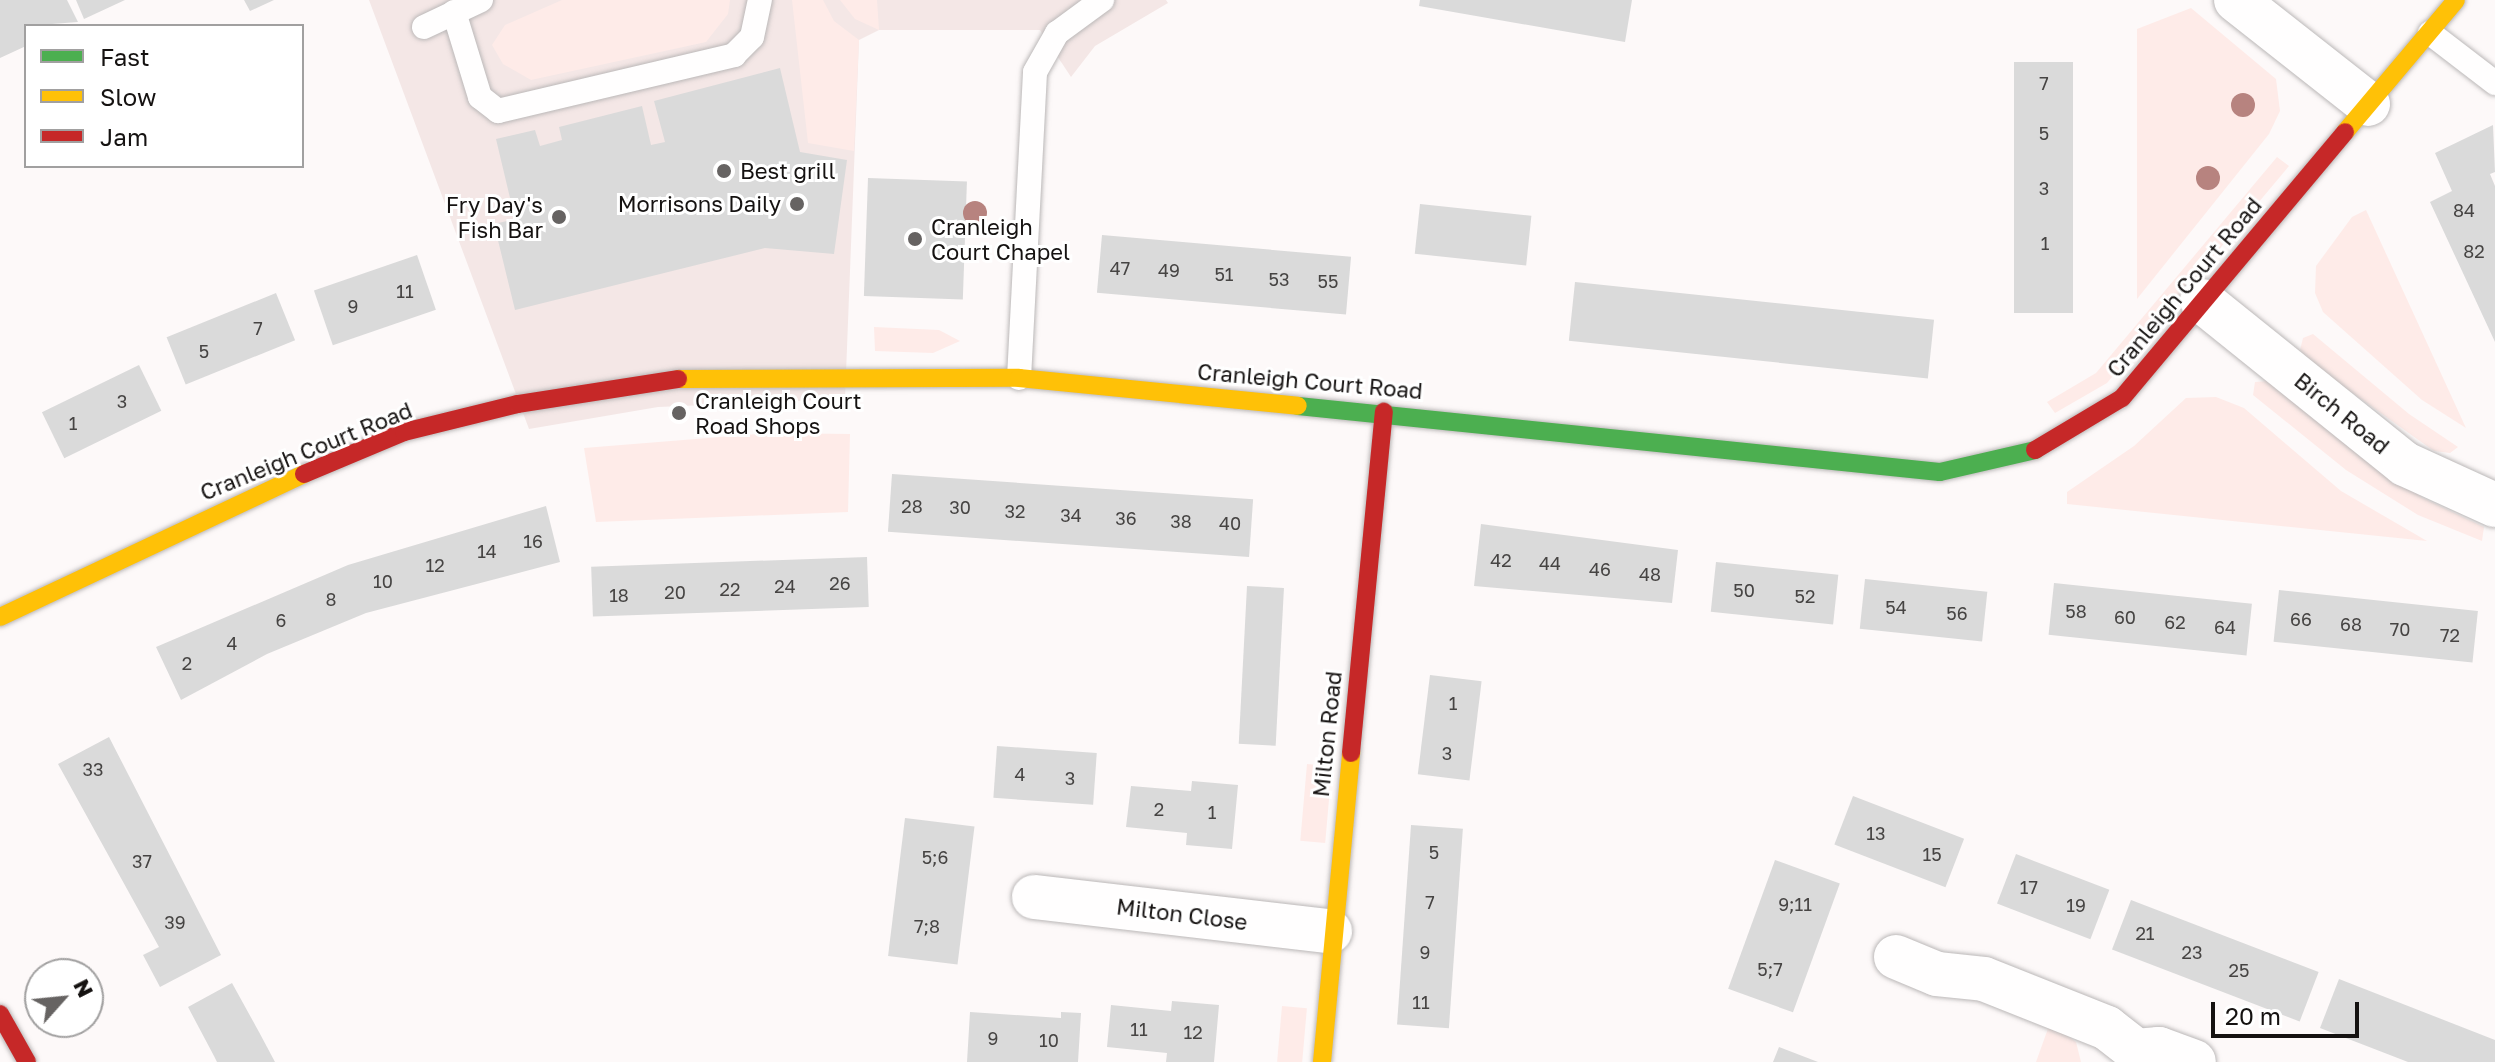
<!DOCTYPE html>
<style>
body{margin:0}
#map{position:relative;width:2495px;height:1062px;overflow:hidden;background:#fdf9f9;font-family:"Golos Text",sans-serif}
div>[style]{position:absolute}
[style*='--x']{left:calc(var(--x)*1px);top:calc(var(--y)*1px);width:calc(var(--w)*1px);rotate:calc(var(--a)*1deg)}
.built>*{inset:0;background:#f4e7e6}
.green>*{inset:0;background:#feebe8;transform-origin:0 0}
.building>*{inset:0;background:#dadada;transform-origin:0 0}
.roads{filter:drop-shadow(0 0 2px #bbb8b8) drop-shadow(0 0 2px #bbb8b8)}
.lane>*{height:24px;margin:-12px;padding:0 12px;transform-origin:12px;border-radius:12px;background:#fffefe}
.street>*{height:44px;margin:-22px;padding:0 22px;transform-origin:22px;border-radius:22px;background:#fffefe}
.fast>*{height:18px;margin:-9px;padding:0 9px;transform-origin:9px;border-radius:9px;background:#4caf50}
.slow>*{height:18px;margin:-9px;padding:0 9px;transform-origin:9px;border-radius:9px;background:#ffc107}
.jam>*{height:18px;margin:-9px;padding:0 9px;transform-origin:9px;border-radius:9px;background:#c62828}
.trees>*{width:24px;height:24px;margin:-12px;border-radius:50%;background:#b7837f}
.dots>*{width:22px;height:22px;translate:-50% -50%;box-sizing:border-box;border:4px solid #fff;border-radius:50%}
span{translate:-50% -50%;white-space:nowrap;text-align:center;line-height:1.15;-webkit-text-stroke:6px #fff;paint-order:stroke}
.number-label{font-size:18px;color:#464443}
.number-label span{-webkit-text-stroke-width:0}
.poi-label{font-size:22px;color:#151211}
.left{translate:0 -50%;text-align:left}
.right{translate:-100% -50%;text-align:right}
.street-label{font-size:22px;color:#151211}
.legend{position:absolute;left:24px;top:24px;width:280px;height:144px;box-sizing:border-box;background:#fff;border:2px solid #a1a0a0;margin:0;padding:10px 14px;list-style:none;font-size:24px;color:#151211}
.legend li{display:flex;align-items:center;gap:16px;height:40px}
.legend b{width:40px;border:2px solid #a1a0a0}
.north{position:absolute;left:24px;top:958px;width:80px;height:80px;box-sizing:border-box;background:#fff;border:2px solid #a1a0a0;border-radius:50%;rotate:63deg;font-size:22px;font-weight:700;line-height:32px;text-align:center;color:#151211}
.north::after{content:'';display:block;margin:auto;width:28px;height:36px;background:#666362;clip-path:polygon(50% 0,100% 100%,50% 72%,0 100%)}
.scale{position:absolute;left:2211px;top:1002px;width:148px;height:36px;box-sizing:border-box;border:4px solid #151211;border-top:0;padding-left:10px;font-size:24px;line-height:28px;white-space:nowrap;color:#151211;-webkit-text-stroke:6px #fff;paint-order:stroke}
</style>
<div id="map">
<div class="built">
<div style="clip-path:polygon(369px 0,1166px 0,1168px 3px,1095px 46px,1071px 77px,1040px 30px,879px 30px,859px 40px,845px 399px,658px 407px,529px 429px)"></div>
</div>
<div class="green">
<div style="clip-path:polygon(562px 0,730px 0,728px 14px,706px 42px,531px 80px,503px 64px,492px 45px,505px 25px)"></div>
<div style="clip-path:polygon(792px 0,823px 0,834px 21px,859px 40px,854px 151px,808px 143px)"></div>
<div style="clip-path:polygon(840px 0,877px 0,879px 30px,855px 19px)"></div>
<div style="clip-path:polygon(2191px 8px,2276px 79px,2280px 111px,2269px 134px,2137px 299px,2137px 29px)"></div>
<div style="clip-path:polygon(2277px 157px,2289px 166px,2107px 383px,2055px 413px,2047px 402px,2096px 373px)"></div>
<div style="clip-path:polygon(2366px 210px,2466px 428px,2422px 400px,2323px 312px,2315px 293px,2316px 266px,2352px 217px)"></div>
<div style="clip-path:polygon(874px 327px,939px 330px,960px 341px,933px 353px,875px 351px)"></div>
<div style="clip-path:polygon(2313px 334px,2409px 414px,2458px 447px,2450px 453px,2434px 451px,2313px 365px,2300px 350px,2303px 338px)"></div>
<div style="clip-path:polygon(2269px 381px,2359px 455px,2423px 498px,2484px 527px,2482px 541px,2418px 515px,2346px 470px,2253px 395px,2255px 382px)"></div>
<div style="clip-path:polygon(2216px 397px,2244px 408px,2341px 491px,2427px 541px,2067px 504px,2067px 492px,2134px 446px,2186px 398px)"></div>
<div style="clip-path:polygon(769px 433px,850px 434px,848px 512px,596px 522px,584px 448px)"></div>
<div style="left:1307px;top:764px;width:25px;height:77px;rotate:5deg"></div>
<div style="left:1282px;top:1006px;width:25px;height:56px;rotate:5deg"></div>
<div style="clip-path:polygon(2050px 1023px,2076px 1042px,2081px 1062px,2036px 1062px)"></div>
</div>
<div class="building">
<div style="clip-path:polygon(0 0,67px 0,78px 22px,26px 26px,26px 46px,0 58px)"></div>
<div style="clip-path:polygon(76px 0,125px 0,84px 19px)"></div>
<div style="clip-path:polygon(244px 0,274px 0,250px 11px)"></div>
<div style="clip-path:polygon(1420px 0,1632px 0,1625px 42px,1419px 6px)"></div>
<div style="left:2073px;top:62px;width:251px;height:59px;rotate:90deg"></div>
<div style="clip-path:polygon(780px 68px,800px 152px,847px 160px,834px 254px,765px 248px,515px 310px,494px 224px,515px 219px,496px 139px,535px 130px,540px 146px,562px 140px,559px 127px,642px 106px,651px 145px,665px 142px,654px 101px)"></div>
<div style="clip-path:polygon(2493px 125px,2495px 172px,2490px 174px,2495px 186px,2495px 342px,2430px 202px,2452px 191px,2435px 153px)"></div>
<div style="left:868px;top:178px;width:99px;height:118px;rotate:2deg"></div>
<div style="left:1420px;top:204px;width:112px;height:50px;rotate:6deg"></div>
<div style="left:1102px;top:235px;width:250px;height:58px;rotate:5deg"></div>
<div style="left:417px;top:255px;width:58px;height:109px;rotate:71deg"></div>
<div style="left:1575px;top:282px;width:361px;height:59px;rotate:6deg"></div>
<div style="left:276px;top:293px;width:51px;height:118px;rotate:68deg"></div>
<div style="left:139px;top:365px;width:51px;height:108px;rotate:64deg"></div>
<div style="left:892px;top:474px;width:362px;height:58px;rotate:4deg"></div>
<div style="clip-path:polygon(546px 506px,560px 562px,366px 613px,267px 654px,181px 700px,156px 647px,348px 565px)"></div>
<div style="clip-path:polygon(1481px 524px,1678px 550px,1672px 603px,1474px 586px)"></div>
<div style="left:867px;top:557px;width:50px;height:276px;rotate:88deg"></div>
<div style="left:1716px;top:562px;width:123px;height:50px;rotate:6deg"></div>
<div style="left:1865px;top:579px;width:123px;height:50px;rotate:6deg"></div>
<div style="left:2054px;top:583px;width:199px;height:52px;rotate:6deg"></div>
<div style="left:1247px;top:586px;width:37px;height:158px;rotate:3deg"></div>
<div style="left:2279px;top:590px;width:200px;height:52px;rotate:6deg"></div>
<div style="left:1430px;top:675px;width:52px;height:100px;rotate:7deg"></div>
<div style="clip-path:polygon(109px 737px,221px 955px,160px 987px,143px 955px,159px 947px,58px 764px)"></div>
<div style="left:997px;top:746px;width:100px;height:52px;rotate:4deg"></div>
<div style="clip-path:polygon(1192px 781px,1238px 785px,1232px 849px,1186px 845px,1187px 833px,1126px 827px,1131px 786px,1191px 791px)"></div>
<div style="left:1853px;top:796px;width:119px;height:52px;rotate:21deg"></div>
<div style="left:905px;top:818px;width:70px;height:139px;rotate:7deg"></div>
<div style="left:1411px;top:825px;width:52px;height:200px;rotate:4deg"></div>
<div style="left:2016px;top:854px;width:100px;height:53px;rotate:21deg"></div>
<div style="left:1775px;top:860px;width:69px;height:137px;rotate:20deg"></div>
<div style="left:2131px;top:900px;width:201px;height:53px;rotate:21deg"></div>
<div style="clip-path:polygon(2339px 979px,2495px 1040px,2495px 1062px,2408px 1062px,2320px 1028px)"></div>
<div style="clip-path:polygon(232px 983px,259px 1032px,275px 1062px,217px 1062px,214px 1056px,188px 1007px)"></div>
<div style="clip-path:polygon(1172px 1001px,1219px 1005px,1214px 1062px,1166px 1062px,1167px 1053px,1107px 1047px,1111px 1005px,1171px 1011px)"></div>
<div style="clip-path:polygon(970px 1012px,1061px 1018px,1061px 1012px,1081px 1013px,1078px 1062px,967px 1062px)"></div>
<div style="clip-path:polygon(1779px 1047px,1818px 1062px,1773px 1062px)"></div>
</div>
<div class="roads">
<div class="lane">
<div style="--x:454;--y:12;--w:89;--a:73"></div>
<div style="--x:480;--y:97;--w:23;--a:38"></div>
<div style="--x:498;--y:111;--w:243;--a:-13.3"></div>
<div style="--x:734;--y:55;--w:25;--a:-45"></div>
<div style="--x:752;--y:37;--w:38;--a:-78"></div>
<div style="--x:424;--y:27;--w:63;--a:-25.3"></div>
<div style="--x:2430;--y:33;--w:82;--a:37.6"></div>
<div style="--x:1019;--y:378;--w:306;--a:-87"></div>
<div style="--x:1035;--y:72;--w:45;--a:-60.6"></div>
<div style="--x:1057;--y:33;--w:56;--a:-36.3"></div>
</div>
<div class="street">
<div style="--x:2236;--y:0;--w:168;--a:38.2"></div>
<div style="--x:2202;--y:301;--w:260;--a:38.8"></div>
<div style="--x:2405;--y:464;--w:99;--a:24.5"></div>
<div style="--x:1034;--y:897;--w:298;--a:6.6"></div>
<div style="--x:1896;--y:957;--w:44;--a:22.5"></div>
<div style="--x:1937;--y:974;--w:47;--a:6.1"></div>
<div style="--x:1984;--y:979;--w:132;--a:21.7"></div>
<div style="--x:2107;--y:1028;--w:37;--a:38"></div>
<div style="--x:2136;--y:1051;--w:23;--a:-5"></div>
<div style="--x:2159;--y:1049;--w:37;--a:20"></div>
</div>
<div class="fast">
<div style="--x:1298;--y:406;--w:645;--a:5.87"></div>
<div style="--x:1940;--y:472;--w:98;--a:-13"></div>
</div>
<div class="slow">
<div style="--x:2345;--y:132;--w:172;--a:-49.9"></div>
<div style="--x:678;--y:379;--w:341;--a:-0.2"></div>
<div style="--x:1019;--y:378;--w:280;--a:5.7"></div>
<div style="--x:0;--y:617;--w:336;--a:-25.2"></div>
<div style="--x:1322;--y:1062;--w:310;--a:-84.6"></div>
</div>
<div class="jam">
<div style="--x:2035;--y:450;--w:101;--a:-30.9"></div>
<div style="--x:2122;--y:398;--w:347;--a:-50"></div>
<div style="--x:304;--y:474;--w:108;--a:-22.8"></div>
<div style="--x:404;--y:432;--w:117;--a:-13.8"></div>
<div style="--x:518;--y:404;--w:162;--a:-8.9"></div>
<div style="--x:1351;--y:753;--w:343;--a:-84.5"></div>
<div style="--x:0;--y:1014;--w:55;--a:60.6"></div>
</div>
</div>
<div class="trees">
<div style="left:2243px;top:105px"></div>
<div style="left:2208px;top:178px"></div>
<div style="left:975px;top:213px"></div>
</div>
<div class="dots">
<div style="left:724px;top:171px;background:#666362"></div>
<div style="left:797px;top:204px;background:#666362"></div>
<div style="left:559px;top:217px;background:#666362"></div>
<div style="left:915px;top:239px;background:#666362"></div>
<div style="left:679px;top:413px;background:#666362"></div>
</div>
<div class="number-label">
<span style="left:2044px;top:83px">7</span>
<span style="left:2044px;top:133px">5</span>
<span style="left:2044px;top:188px">3</span>
<span style="left:2464px;top:210px">84</span>
<span style="left:2045px;top:243px">1</span>
<span style="left:2474px;top:251px">82</span>
<span style="left:1120px;top:268px">47</span>
<span style="left:1169px;top:270px">49</span>
<span style="left:1224px;top:274px">51</span>
<span style="left:1279px;top:279px">53</span>
<span style="left:1328px;top:281px">55</span>
<span style="left:405px;top:291px">11</span>
<span style="left:353px;top:306px">9</span>
<span style="left:258px;top:328px">7</span>
<span style="left:204px;top:351px">5</span>
<span style="left:122px;top:401px">3</span>
<span style="left:73px;top:423px">1</span>
<span style="left:912px;top:506px">28</span>
<span style="left:960px;top:507px">30</span>
<span style="left:1015px;top:511px">32</span>
<span style="left:1071px;top:515px">34</span>
<span style="left:1126px;top:518px">36</span>
<span style="left:1181px;top:521px">38</span>
<span style="left:1230px;top:523px">40</span>
<span style="left:533px;top:541px">16</span>
<span style="left:487px;top:551px">14</span>
<span style="left:1501px;top:560px">42</span>
<span style="left:1550px;top:563px">44</span>
<span style="left:435px;top:565px">12</span>
<span style="left:1600px;top:569px">46</span>
<span style="left:1650px;top:574px">48</span>
<span style="left:383px;top:581px">10</span>
<span style="left:840px;top:583px">26</span>
<span style="left:785px;top:586px">24</span>
<span style="left:730px;top:589px">22</span>
<span style="left:1744px;top:590px">50</span>
<span style="left:675px;top:592px">20</span>
<span style="left:619px;top:595px">18</span>
<span style="left:1805px;top:596px">52</span>
<span style="left:331px;top:599px">8</span>
<span style="left:1896px;top:607px">54</span>
<span style="left:2076px;top:611px">58</span>
<span style="left:1957px;top:613px">56</span>
<span style="left:2125px;top:617px">60</span>
<span style="left:2301px;top:619px">66</span>
<span style="left:281px;top:620px">6</span>
<span style="left:2175px;top:622px">62</span>
<span style="left:2351px;top:624px">68</span>
<span style="left:2225px;top:627px">64</span>
<span style="left:2400px;top:629px">70</span>
<span style="left:2450px;top:635px">72</span>
<span style="left:232px;top:643px">4</span>
<span style="left:187px;top:663px">2</span>
<span style="left:1453px;top:703px">1</span>
<span style="left:1447px;top:753px">3</span>
<span style="left:93px;top:769px">33</span>
<span style="left:1020px;top:774px">4</span>
<span style="left:1070px;top:778px">3</span>
<span style="left:1159px;top:809px">2</span>
<span style="left:1212px;top:812px">1</span>
<span style="left:1876px;top:833px">13</span>
<span style="left:1434px;top:852px">5</span>
<span style="left:1932px;top:854px">15</span>
<span style="left:935px;top:857px">5;6</span>
<span style="left:142px;top:861px">37</span>
<span style="left:2029px;top:887px">17</span>
<span style="left:1430px;top:902px">7</span>
<span style="left:1795px;top:904px">9;11</span>
<span style="left:2076px;top:905px">19</span>
<span style="left:175px;top:922px">39</span>
<span style="left:927px;top:926px">7;8</span>
<span style="left:2145px;top:933px">21</span>
<span style="left:1425px;top:952px">9</span>
<span style="left:2192px;top:952px">23</span>
<span style="left:1770px;top:969px">5;7</span>
<span style="left:2239px;top:970px">25</span>
<span style="left:1421px;top:1002px">11</span>
<span style="left:1139px;top:1029px">11</span>
<span style="left:1193px;top:1032px">12</span>
<span style="left:993px;top:1038px">9</span>
<span style="left:1049px;top:1040px">10</span>
</div>
<div class="poi-label">
<span class="left" style="left:740px;top:171px">Best grill</span>
<span class="right" style="left:543px;top:217px">Fry Day's<br>Fish Bar</span>
<span class="right" style="left:781px;top:204px">Morrisons Daily</span>
<span class="left" style="left:931px;top:239px">Cranleigh<br>Court Chapel</span>
<span class="left" style="left:695px;top:413px">Cranleigh Court<br>Road Shops</span>
</div>
<div class="street-label">
<span style="left:2184px;top:287px;rotate:-50deg">Cranleigh Court Road</span>
<span style="left:1310px;top:381px;rotate:5deg">Cranleigh Court Road</span>
<span style="left:2342px;top:413px;rotate:39deg">Birch Road</span>
<span style="left:306px;top:451px;rotate:-22deg">Cranleigh Court Road</span>
<span style="left:1327px;top:734px;rotate:-84deg">Milton Road</span>
<span style="left:1182px;top:914px;rotate:7deg">Milton Close</span>
</div>
<ul class="legend">
<li><b style="height:10px;background:#4caf50"></b>Fast</li>
<li><b style="height:10px;background:#ffc107"></b>Slow</li>
<li><b style="height:10px;background:#c62828"></b>Jam</li>
</ul>
<div class="north">N</div>
<div class="scale">20 m</div>
</div>
